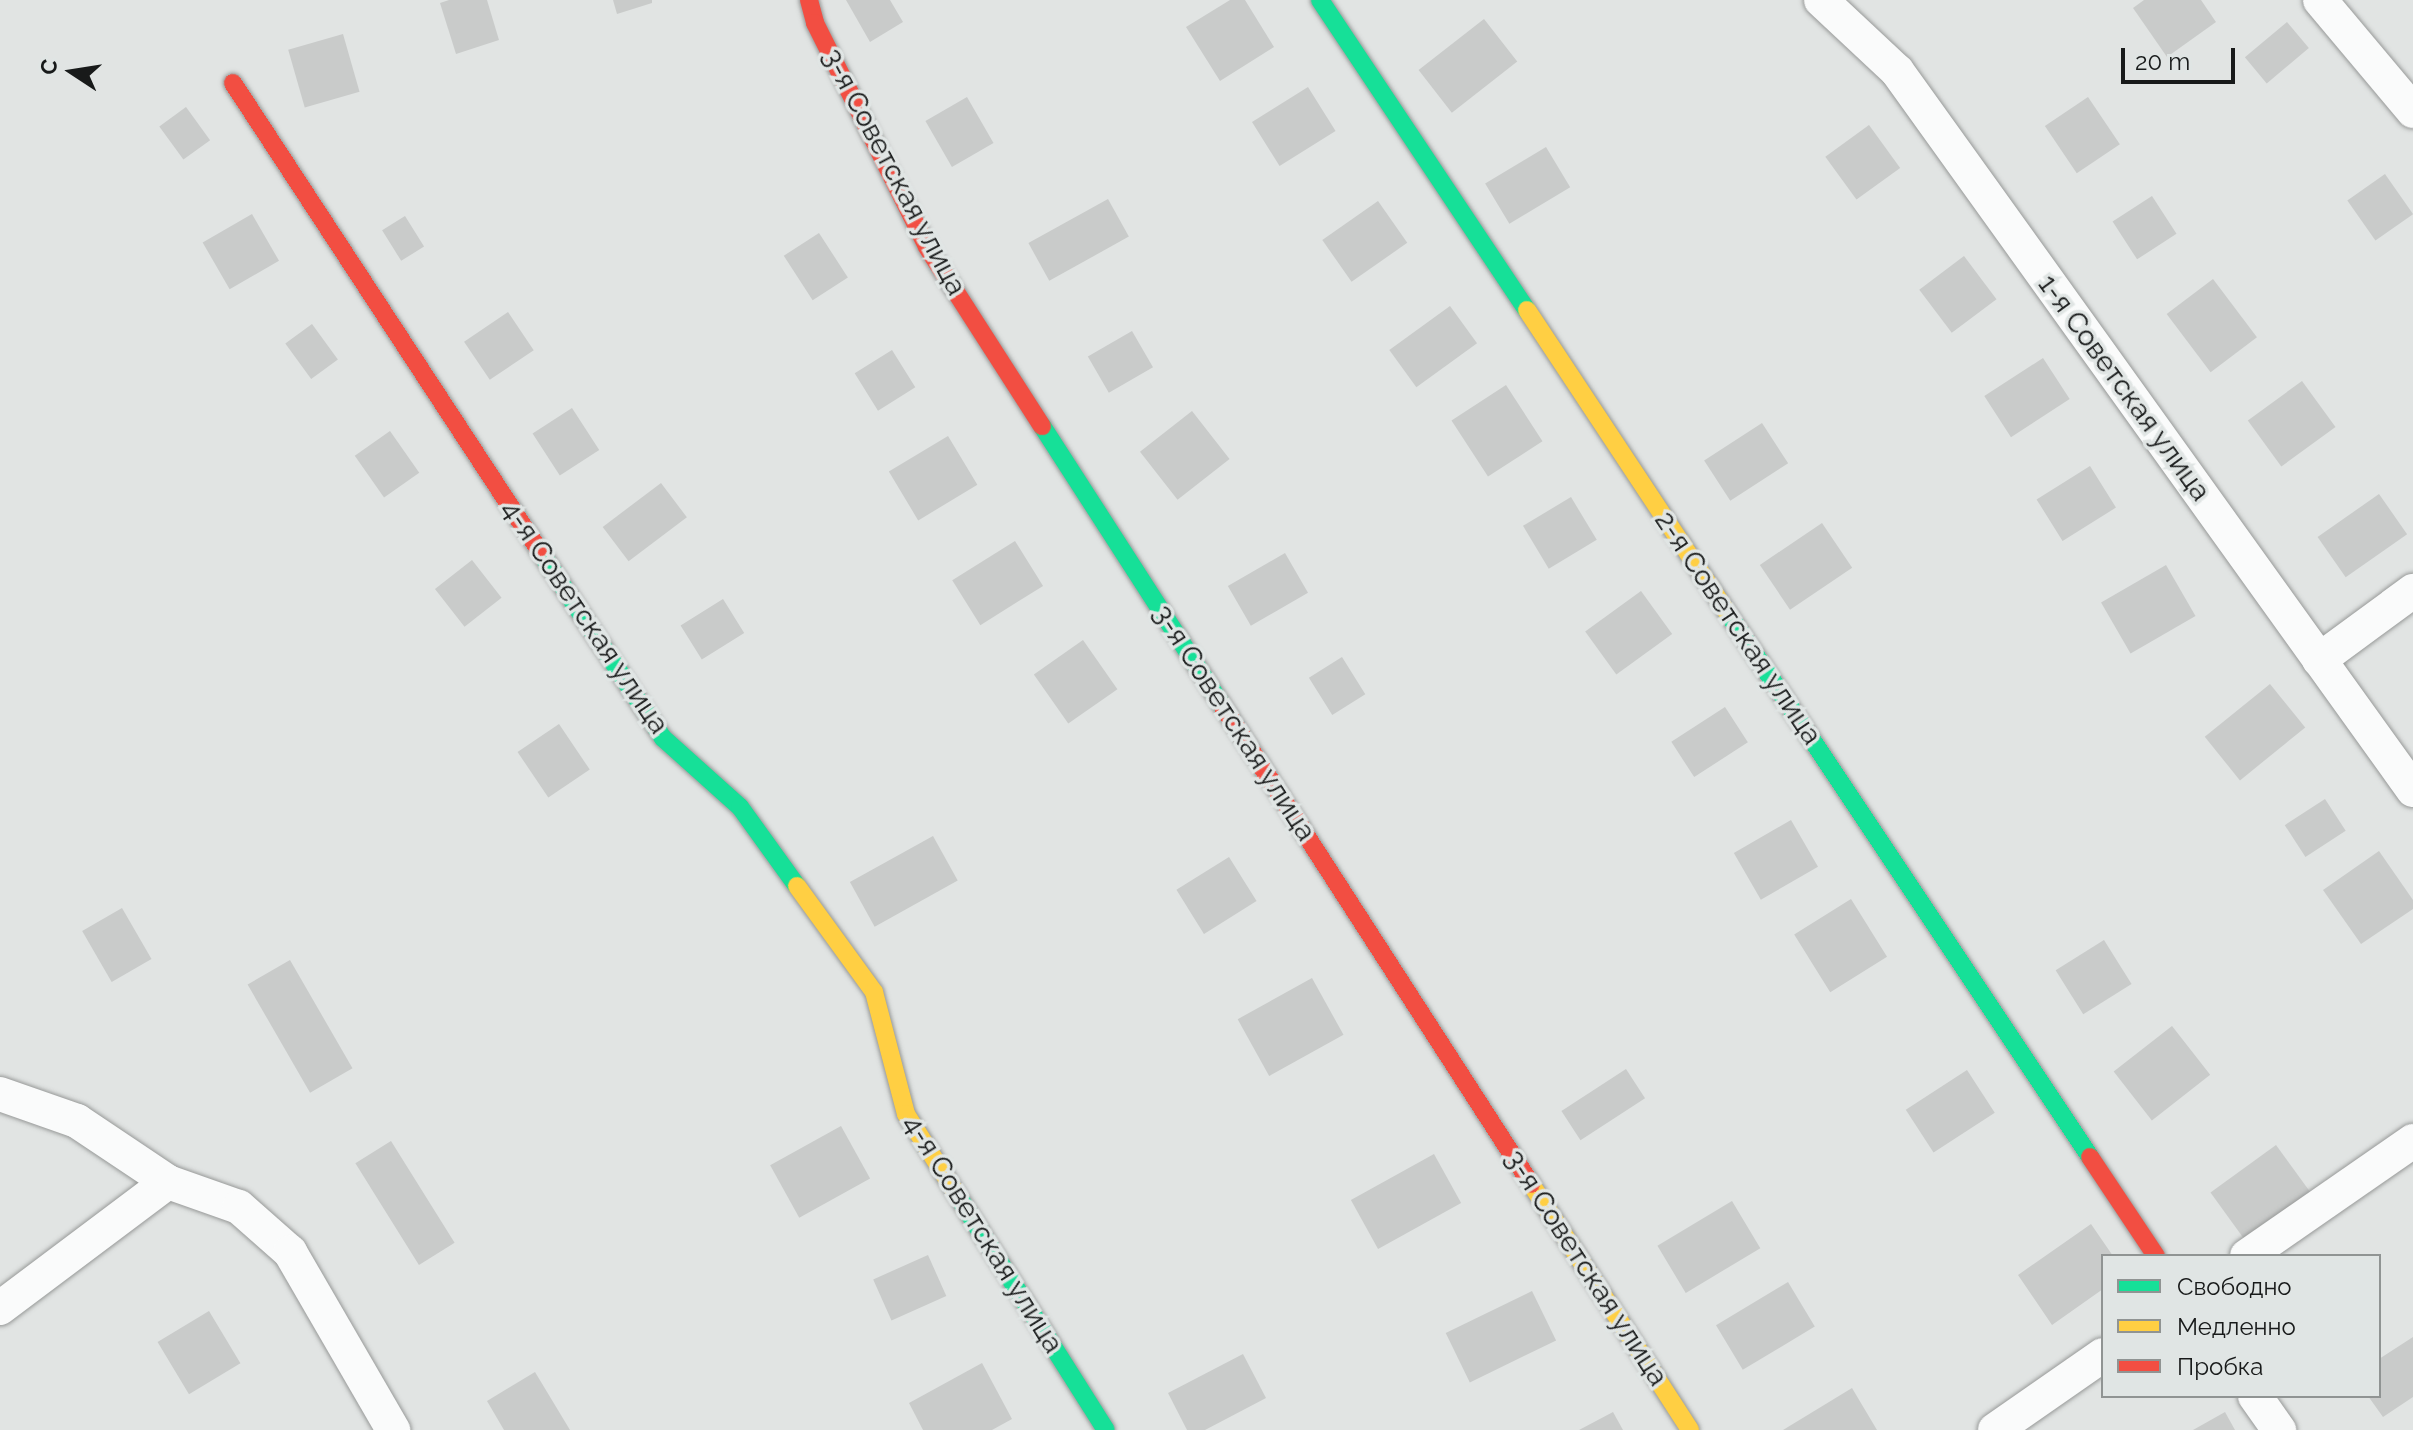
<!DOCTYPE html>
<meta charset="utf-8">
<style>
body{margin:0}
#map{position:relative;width:2413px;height:1430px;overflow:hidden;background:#e1e4e3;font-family:Raleway,sans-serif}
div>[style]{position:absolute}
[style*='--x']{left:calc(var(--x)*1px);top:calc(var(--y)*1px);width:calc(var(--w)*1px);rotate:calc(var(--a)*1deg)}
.building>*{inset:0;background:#c9cbca;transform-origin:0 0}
.roads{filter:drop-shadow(0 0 2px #979998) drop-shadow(0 0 2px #979998)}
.street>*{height:34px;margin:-17px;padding:0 17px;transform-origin:17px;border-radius:17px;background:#fafbfb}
.fast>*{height:18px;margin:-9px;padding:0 9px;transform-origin:9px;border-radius:9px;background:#16e098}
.slow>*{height:18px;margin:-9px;padding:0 9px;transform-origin:9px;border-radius:9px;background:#ffcf43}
.jam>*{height:18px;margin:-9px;padding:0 9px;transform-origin:9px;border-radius:9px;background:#f24e42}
span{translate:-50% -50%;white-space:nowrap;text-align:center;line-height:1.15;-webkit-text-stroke:7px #e0e5e4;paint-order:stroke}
.street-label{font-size:28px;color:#181a1a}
.legend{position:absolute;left:2101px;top:1254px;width:280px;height:144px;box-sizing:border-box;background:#e0e5e4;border:2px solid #909493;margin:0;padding:10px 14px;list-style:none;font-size:24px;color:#181a1a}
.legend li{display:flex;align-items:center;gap:16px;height:40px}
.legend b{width:40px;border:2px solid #909493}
.north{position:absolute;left:32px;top:32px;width:80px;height:80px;-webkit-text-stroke:6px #e0e5e4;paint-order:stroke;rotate:282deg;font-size:22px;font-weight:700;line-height:32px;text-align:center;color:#181a1a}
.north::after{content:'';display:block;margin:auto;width:28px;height:36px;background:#181a1a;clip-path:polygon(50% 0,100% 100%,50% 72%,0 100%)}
.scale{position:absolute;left:2121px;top:48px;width:114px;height:36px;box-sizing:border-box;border:4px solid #181a1a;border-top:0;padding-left:10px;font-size:24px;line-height:28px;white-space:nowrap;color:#181a1a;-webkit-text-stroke:6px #e0e5e4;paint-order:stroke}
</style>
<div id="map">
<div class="building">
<div style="clip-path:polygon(449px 0,487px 0,499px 40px,456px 54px,440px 3px)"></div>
<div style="clip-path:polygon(613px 0,652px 0,652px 3px,617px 14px)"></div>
<div style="clip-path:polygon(846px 0,890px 0,903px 22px,870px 42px)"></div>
<div style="clip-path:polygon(1230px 0,1245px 0,1274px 47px,1220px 81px,1186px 27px)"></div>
<div style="clip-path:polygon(2144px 0,2201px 0,2216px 22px,2167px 57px,2133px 8px)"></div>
<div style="left:1484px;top:19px;width:54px;height:83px;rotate:52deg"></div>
<div style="left:2287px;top:22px;width:34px;height:55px;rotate:50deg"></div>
<div style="left:343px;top:34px;width:60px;height:57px;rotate:74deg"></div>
<div style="left:1308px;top:87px;width:52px;height:66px;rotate:58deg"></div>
<div style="left:967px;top:97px;width:53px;height:48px;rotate:60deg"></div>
<div style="left:2088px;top:97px;width:57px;height:52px;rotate:56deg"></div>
<div style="left:186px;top:107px;width:41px;height:33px;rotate:54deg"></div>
<div style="left:1869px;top:125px;width:53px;height:54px;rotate:54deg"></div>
<div style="left:1546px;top:147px;width:47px;height:71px;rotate:59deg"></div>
<div style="left:2385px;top:174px;width:49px;height:46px;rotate:55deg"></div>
<div style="left:2152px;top:196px;width:45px;height:47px;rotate:57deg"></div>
<div style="left:1108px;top:199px;width:43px;height:91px;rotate:61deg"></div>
<div style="left:1378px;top:201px;width:51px;height:68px;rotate:55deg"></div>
<div style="left:252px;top:214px;width:54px;height:57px;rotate:60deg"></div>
<div style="left:405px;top:216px;width:36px;height:27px;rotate:58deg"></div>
<div style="left:819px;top:233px;width:53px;height:42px;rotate:57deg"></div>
<div style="left:1964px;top:256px;width:54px;height:56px;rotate:53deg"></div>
<div style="left:2213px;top:279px;width:73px;height:58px;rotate:53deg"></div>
<div style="left:1450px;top:306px;width:46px;height:75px;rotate:54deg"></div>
<div style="left:508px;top:312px;width:46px;height:53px;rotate:56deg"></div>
<div style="left:312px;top:324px;width:44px;height:33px;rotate:54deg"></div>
<div style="left:1132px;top:331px;width:42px;height:51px;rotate:60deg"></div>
<div style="left:892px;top:350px;width:44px;height:44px;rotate:58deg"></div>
<div style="left:2043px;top:358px;width:49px;height:70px;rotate:57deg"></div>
<div style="left:2302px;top:381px;width:57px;height:67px;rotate:54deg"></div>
<div style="left:1506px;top:385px;width:67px;height:65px;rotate:57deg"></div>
<div style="left:572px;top:408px;width:50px;height:47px;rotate:57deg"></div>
<div style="left:1192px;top:411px;width:61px;height:66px;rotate:52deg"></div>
<div style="left:1762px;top:423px;width:48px;height:69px;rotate:57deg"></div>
<div style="left:390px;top:431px;width:51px;height:43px;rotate:55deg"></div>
<div style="left:948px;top:436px;width:57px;height:69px;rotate:59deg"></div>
<div style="left:2090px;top:466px;width:49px;height:63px;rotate:58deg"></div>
<div style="left:661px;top:483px;width:43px;height:73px;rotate:53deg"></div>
<div style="left:2379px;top:494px;width:49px;height:75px;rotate:55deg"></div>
<div style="left:1571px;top:497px;width:50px;height:56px;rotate:59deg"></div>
<div style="left:1822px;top:523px;width:54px;height:75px;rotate:56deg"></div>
<div style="left:1015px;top:541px;width:53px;height:74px;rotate:58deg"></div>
<div style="left:1285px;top:553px;width:46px;height:66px;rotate:60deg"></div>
<div style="left:472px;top:560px;width:48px;height:47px;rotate:52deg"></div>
<div style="left:2166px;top:565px;width:59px;height:75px;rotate:60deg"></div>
<div style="left:1641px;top:591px;width:53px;height:69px;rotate:54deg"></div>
<div style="left:723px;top:599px;width:40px;height:50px;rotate:58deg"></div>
<div style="left:1083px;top:640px;width:60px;height:60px;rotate:55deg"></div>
<div style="left:1342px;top:657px;width:44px;height:39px;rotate:58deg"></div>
<div style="left:2270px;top:684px;width:56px;height:84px;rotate:51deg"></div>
<div style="left:1725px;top:707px;width:42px;height:64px;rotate:57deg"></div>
<div style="left:559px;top:724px;width:55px;height:50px;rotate:56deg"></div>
<div style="left:2325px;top:799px;width:38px;height:48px;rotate:57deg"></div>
<div style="left:1791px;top:820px;width:54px;height:66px;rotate:60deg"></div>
<div style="left:933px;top:836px;width:51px;height:95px;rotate:61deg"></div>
<div style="clip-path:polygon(2379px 851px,2413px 900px,2413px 909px,2361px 944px,2323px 890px)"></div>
<div style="left:1229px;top:857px;width:52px;height:62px;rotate:58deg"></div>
<div style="left:1851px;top:899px;width:68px;height:67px;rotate:58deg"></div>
<div style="left:122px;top:908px;width:59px;height:46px;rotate:60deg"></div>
<div style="left:2104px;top:940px;width:52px;height:57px;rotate:58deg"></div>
<div style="left:290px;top:960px;width:125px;height:49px;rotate:60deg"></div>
<div style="left:1312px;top:978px;width:65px;height:85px;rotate:61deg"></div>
<div style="left:2172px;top:1026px;width:62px;height:74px;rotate:52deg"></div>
<div style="left:1626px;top:1069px;width:35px;height:77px;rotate:57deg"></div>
<div style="left:1967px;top:1070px;width:51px;height:73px;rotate:57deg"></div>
<div style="left:841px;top:1126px;width:60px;height:81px;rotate:61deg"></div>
<div style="left:391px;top:1141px;width:120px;height:42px;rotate:58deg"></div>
<div style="left:2276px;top:1145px;width:60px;height:81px;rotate:54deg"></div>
<div style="left:1434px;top:1154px;width:56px;height:95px;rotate:61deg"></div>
<div style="left:1732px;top:1201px;width:55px;height:87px;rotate:59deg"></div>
<div style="clip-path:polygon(2091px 1224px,2113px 1256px,2103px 1256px,2103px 1289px,2052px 1325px,2018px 1275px)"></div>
<div style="left:928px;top:1255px;width:45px;height:60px;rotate:66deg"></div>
<div style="left:1788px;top:1282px;width:52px;height:84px;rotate:59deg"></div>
<div style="left:1532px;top:1291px;width:55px;height:96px;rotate:64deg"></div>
<div style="left:209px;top:1311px;width:61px;height:60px;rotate:59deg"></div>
<div style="clip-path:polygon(2413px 1337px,2413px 1397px,2383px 1417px,2368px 1396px,2379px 1396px,2379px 1359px)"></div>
<div style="clip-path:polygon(1243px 1354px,1266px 1398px,1205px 1430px,1187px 1430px,1168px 1393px)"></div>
<div style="clip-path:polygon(982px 1363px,1012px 1419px,992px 1430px,923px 1430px,909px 1403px)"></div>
<div style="clip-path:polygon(535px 1372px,570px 1430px,504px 1430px,487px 1401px)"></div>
<div style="clip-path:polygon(1852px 1388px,1877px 1430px,1783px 1430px)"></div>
<div style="clip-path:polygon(1613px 1412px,1623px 1430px,1579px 1430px)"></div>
<div style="clip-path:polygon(2225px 1412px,2235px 1430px,2193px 1430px)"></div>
</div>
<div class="roads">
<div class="street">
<div style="--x:1821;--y:0;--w:104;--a:43.1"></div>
<div style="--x:1897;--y:71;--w:885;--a:54.33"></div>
<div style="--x:2320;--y:0;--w:145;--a:50"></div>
<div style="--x:2319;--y:660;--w:117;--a:-36.3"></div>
<div style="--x:0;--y:1094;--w:82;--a:19.3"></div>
<div style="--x:77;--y:1121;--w:110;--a:33.8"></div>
<div style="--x:168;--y:1182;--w:75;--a:19.4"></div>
<div style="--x:239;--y:1207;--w:68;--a:41.4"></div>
<div style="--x:290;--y:1252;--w:206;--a:59.9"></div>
<div style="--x:2247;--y:1256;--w:202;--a:-34.7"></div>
<div style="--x:0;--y:1308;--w:210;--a:-36.9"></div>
<div style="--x:2255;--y:1396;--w:42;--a:54.8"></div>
<div style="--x:1995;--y:1430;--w:131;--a:-34.8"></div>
</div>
<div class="fast">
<div style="--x:1320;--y:0;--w:373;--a:56.3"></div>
<div style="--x:1042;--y:426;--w:332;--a:57.2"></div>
<div style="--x:539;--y:550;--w:225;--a:56.6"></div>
<div style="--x:663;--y:738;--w:103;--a:41.9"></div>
<div style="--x:740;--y:807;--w:97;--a:54.2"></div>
<div style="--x:1727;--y:612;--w:655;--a:56.33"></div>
<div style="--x:956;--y:1193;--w:280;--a:57.7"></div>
</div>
<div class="slow">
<div style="--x:1527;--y:310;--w:362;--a:56.5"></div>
<div style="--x:797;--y:886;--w:131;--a:54"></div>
<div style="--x:874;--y:992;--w:126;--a:75.3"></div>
<div style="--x:906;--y:1114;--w:93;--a:57.7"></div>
<div style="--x:1531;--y:1184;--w:293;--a:57.1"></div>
</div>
<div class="jam">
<div style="--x:809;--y:0;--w:24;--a:75"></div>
<div style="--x:815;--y:23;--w:250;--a:63.4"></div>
<div style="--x:927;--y:247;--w:213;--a:57.3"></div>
<div style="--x:233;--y:83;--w:558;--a:56.77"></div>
<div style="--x:1222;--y:705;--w:570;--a:57.17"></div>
<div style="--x:2090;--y:1157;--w:119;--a:56.3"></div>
</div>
</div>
<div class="street-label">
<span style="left:894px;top:172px;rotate:62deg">3-я Советская улица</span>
<span style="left:2124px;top:388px;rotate:54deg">1-я Советская улица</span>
<span style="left:585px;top:617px;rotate:56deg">4-я Советская улица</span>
<span style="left:1738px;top:628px;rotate:56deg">2-я Советская улица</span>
<span style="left:1234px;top:723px;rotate:57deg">3-я Советская улица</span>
<span style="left:983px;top:1234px;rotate:58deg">4-я Советская улица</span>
<span style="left:1586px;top:1268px;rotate:57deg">3-я Советская улица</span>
</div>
<ul class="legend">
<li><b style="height:10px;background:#16e098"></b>Свободно</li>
<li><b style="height:10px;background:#ffcf43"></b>Медленно</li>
<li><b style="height:10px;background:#f24e42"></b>Пробка</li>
</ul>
<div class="north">С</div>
<div class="scale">20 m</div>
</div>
